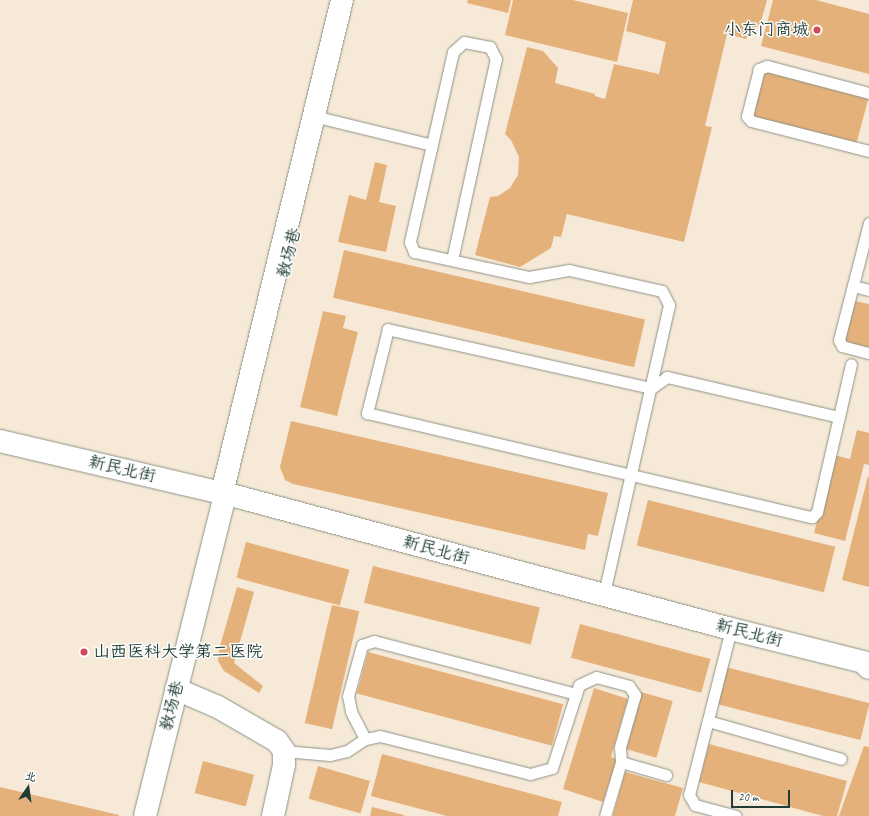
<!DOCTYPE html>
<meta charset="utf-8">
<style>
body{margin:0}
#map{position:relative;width:869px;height:816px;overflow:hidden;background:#f7e9d7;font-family:Caveat,"LXGW WenKai TC",sans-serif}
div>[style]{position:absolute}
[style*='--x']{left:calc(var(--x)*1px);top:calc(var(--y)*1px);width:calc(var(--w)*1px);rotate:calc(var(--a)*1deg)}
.building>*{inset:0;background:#e5b17b;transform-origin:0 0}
.roads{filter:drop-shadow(0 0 1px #8b9386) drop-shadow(0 0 1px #8b9386)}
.service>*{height:11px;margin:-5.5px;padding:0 5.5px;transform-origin:5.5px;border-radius:5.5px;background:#fff}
.minor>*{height:22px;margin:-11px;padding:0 11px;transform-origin:11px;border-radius:11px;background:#fff}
.dots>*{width:11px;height:11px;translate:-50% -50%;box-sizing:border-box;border:2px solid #fff;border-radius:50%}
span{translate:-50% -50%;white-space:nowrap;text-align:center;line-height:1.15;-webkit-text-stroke:3px #fff;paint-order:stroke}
.poi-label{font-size:17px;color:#1f3d34}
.right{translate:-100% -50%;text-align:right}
.left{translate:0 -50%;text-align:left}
.street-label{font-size:17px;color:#1f3d34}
.north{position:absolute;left:8px;top:768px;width:40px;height:40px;-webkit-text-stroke:3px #fff;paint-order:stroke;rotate:13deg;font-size:11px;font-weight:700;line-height:16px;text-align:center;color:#1f3d34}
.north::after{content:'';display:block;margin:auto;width:14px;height:18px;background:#1f3d34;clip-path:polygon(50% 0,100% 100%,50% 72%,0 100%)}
.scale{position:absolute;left:731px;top:790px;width:59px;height:18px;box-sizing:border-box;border:2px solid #1f3d34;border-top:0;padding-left:5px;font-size:12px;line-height:14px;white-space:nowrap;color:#1f3d34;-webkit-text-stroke:3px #fff;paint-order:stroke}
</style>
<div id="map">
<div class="building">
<div style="clip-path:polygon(468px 0,511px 0,508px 13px,467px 3px)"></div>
<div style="clip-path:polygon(513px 0,573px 0,628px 13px,617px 62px,505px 35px)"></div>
<div style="clip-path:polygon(633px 0,767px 0,760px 25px,752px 29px,746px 39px,727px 34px,705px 126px,712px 127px,684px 242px,567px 214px,561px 237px,554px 236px,551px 248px,520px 267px,475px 255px,490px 197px,498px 196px,510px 188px,518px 175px,519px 157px,511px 140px,505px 134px,527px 47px,543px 51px,558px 68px,555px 83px,595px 94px,595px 96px,605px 99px,614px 64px,659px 74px,666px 42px,626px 31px)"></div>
<div style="clip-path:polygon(773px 0,816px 0,869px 14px,869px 74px,761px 46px)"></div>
<div style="left:765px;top:71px;width:107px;height:50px;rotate:15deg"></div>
<div style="clip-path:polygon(375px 162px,387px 165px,379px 202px,396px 206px,386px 252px,338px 242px,349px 195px,366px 200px)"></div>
<div style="left:344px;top:250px;width:309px;height:49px;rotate:13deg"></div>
<div style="clip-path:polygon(855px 301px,869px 304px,869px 348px,844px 342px)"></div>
<div style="clip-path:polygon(323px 311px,346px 316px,343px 328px,358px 332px,337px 416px,300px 407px)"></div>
<div style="clip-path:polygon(291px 421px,608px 493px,598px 536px,588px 534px,585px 550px,293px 484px,285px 480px,280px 467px)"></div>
<div style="clip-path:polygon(857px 430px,869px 433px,869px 465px,864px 464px,845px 541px,814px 533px,834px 455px,850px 459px)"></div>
<div style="clip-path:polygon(868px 476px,869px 477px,869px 587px,842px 580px)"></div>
<div style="left:648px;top:500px;width:193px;height:47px;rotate:14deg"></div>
<div style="left:246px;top:542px;width:107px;height:37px;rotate:15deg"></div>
<div style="left:373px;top:566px;width:172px;height:38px;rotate:14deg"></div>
<div style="clip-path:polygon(237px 587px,254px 592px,234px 663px,263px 686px,259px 693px,224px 671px,218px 661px,220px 646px)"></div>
<div style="left:332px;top:605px;width:28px;height:121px;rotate:13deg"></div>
<div style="left:580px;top:624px;width:135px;height:35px;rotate:15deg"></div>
<div style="left:368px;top:652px;width:202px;height:43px;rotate:15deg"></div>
<div style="left:725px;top:667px;width:149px;height:38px;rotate:14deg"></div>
<div style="clip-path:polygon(594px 688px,628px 699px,611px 757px,617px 759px,603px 802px,563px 789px)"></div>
<div style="left:641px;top:692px;width:33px;height:59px;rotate:16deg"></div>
<div style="clip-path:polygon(709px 744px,847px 781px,837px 816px,823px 816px,699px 782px)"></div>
<div style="clip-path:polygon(864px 746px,869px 747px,869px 816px,839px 816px)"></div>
<div style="clip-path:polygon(382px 754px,562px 802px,558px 816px,447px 816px,371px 796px)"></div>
<div style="left:203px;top:761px;width:53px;height:33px;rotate:15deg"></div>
<div style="left:318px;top:766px;width:54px;height:34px;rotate:16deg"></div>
<div style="clip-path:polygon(625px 772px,683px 788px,675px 816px,613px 816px)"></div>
<div style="clip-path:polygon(0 787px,119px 815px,119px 816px,0 816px)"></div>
<div style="clip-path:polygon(372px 807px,404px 815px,404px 816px,370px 816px)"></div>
</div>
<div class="roads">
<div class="service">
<div style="--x:869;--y:93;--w:106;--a:-165.2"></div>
<div style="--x:767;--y:66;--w:9;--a:159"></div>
<div style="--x:759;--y:69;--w:49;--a:104.3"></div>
<div style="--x:747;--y:116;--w:6;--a:51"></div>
<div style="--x:751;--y:121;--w:122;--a:14.3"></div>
<div style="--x:313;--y:116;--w:122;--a:13.7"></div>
<div style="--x:869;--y:223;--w:121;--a:104.4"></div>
<div style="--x:839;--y:340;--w:7;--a:63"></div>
<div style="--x:842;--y:346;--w:28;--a:15"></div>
<div style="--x:452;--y:260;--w:206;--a:-77.7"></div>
<div style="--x:496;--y:59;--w:13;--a:-117"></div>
<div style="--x:490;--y:47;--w:26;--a:-169"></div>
<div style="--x:464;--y:42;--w:15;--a:138"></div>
<div style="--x:453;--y:52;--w:195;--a:102.8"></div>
<div style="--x:410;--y:242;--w:11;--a:68"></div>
<div style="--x:414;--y:252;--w:118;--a:12.3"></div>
<div style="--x:529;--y:277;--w:41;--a:-9.9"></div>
<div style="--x:569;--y:270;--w:95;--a:12.7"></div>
<div style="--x:662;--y:291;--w:16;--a:63"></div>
<div style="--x:669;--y:305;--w:301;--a:102.7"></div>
<div style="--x:853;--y:286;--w:16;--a:14"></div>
<div style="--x:839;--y:417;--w:177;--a:-166.9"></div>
<div style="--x:667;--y:377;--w:19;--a:145"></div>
<div style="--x:651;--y:388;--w:270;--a:-167.4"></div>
<div style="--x:388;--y:329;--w:87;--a:104"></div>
<div style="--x:367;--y:413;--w:457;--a:13.2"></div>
<div style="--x:812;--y:517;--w:7;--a:-45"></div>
<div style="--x:817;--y:512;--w:98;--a:-77"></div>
<div style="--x:839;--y:417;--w:54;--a:-77.2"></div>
<div style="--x:731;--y:629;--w:171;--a:104.2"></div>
<div style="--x:689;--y:795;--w:12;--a:59"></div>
<div style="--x:695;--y:805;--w:42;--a:15"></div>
<div style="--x:708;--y:721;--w:138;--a:15.9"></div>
<div style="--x:365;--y:739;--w:31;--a:-117"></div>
<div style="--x:351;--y:711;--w:15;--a:-101"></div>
<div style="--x:348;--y:696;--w:53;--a:-74.6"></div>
<div style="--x:362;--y:645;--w:13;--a:-18"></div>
<div style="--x:374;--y:641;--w:209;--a:14.7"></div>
<div style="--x:284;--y:751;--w:46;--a:5"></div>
<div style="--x:330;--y:755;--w:17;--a:-13"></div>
<div style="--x:347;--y:751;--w:22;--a:-34"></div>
<div style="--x:365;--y:739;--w:15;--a:-11"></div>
<div style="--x:380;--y:736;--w:155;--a:14.2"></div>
<div style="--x:530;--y:774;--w:23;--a:-15"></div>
<div style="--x:552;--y:768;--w:87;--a:-72"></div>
<div style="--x:579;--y:685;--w:19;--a:-25"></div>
<div style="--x:596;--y:677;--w:34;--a:15"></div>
<div style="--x:629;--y:686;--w:11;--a:56"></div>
<div style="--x:635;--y:695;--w:54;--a:106.1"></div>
<div style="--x:620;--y:747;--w:15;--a:86"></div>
<div style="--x:621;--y:762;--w:56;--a:106.5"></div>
<div style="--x:621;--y:762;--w:47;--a:16.1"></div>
</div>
<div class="minor">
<div style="--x:0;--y:441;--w:237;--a:13.2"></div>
<div style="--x:231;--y:495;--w:518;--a:15"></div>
<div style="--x:731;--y:629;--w:136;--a:14"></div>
<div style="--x:863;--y:662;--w:8;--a:45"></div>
<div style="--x:176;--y:689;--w:46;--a:23.2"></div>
<div style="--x:218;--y:707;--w:68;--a:30"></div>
<div style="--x:277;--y:741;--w:12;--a:55"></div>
<div style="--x:284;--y:751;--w:14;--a:90"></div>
<div style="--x:284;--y:765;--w:52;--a:102.2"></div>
<div style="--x:145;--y:816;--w:322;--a:-76"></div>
<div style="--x:223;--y:504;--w:11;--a:-95"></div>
<div style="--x:222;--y:493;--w:507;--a:-76.32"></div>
</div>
</div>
<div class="dots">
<div style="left:817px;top:30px;background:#d1495b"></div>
<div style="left:84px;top:652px;background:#d1495b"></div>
</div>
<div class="poi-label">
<span class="right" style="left:809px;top:30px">小东门商城</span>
<span class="left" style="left:93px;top:652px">山西医科大学第二医院</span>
</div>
<div class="street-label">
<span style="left:289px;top:253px;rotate:-76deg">教场巷</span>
<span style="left:122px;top:469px;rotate:13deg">新民北街</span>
<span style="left:436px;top:550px;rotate:15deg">新民北街</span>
<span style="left:749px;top:633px;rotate:14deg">新民北街</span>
<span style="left:172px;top:706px;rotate:-76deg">教场巷</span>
</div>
<div class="north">北</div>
<div class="scale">20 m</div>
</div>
